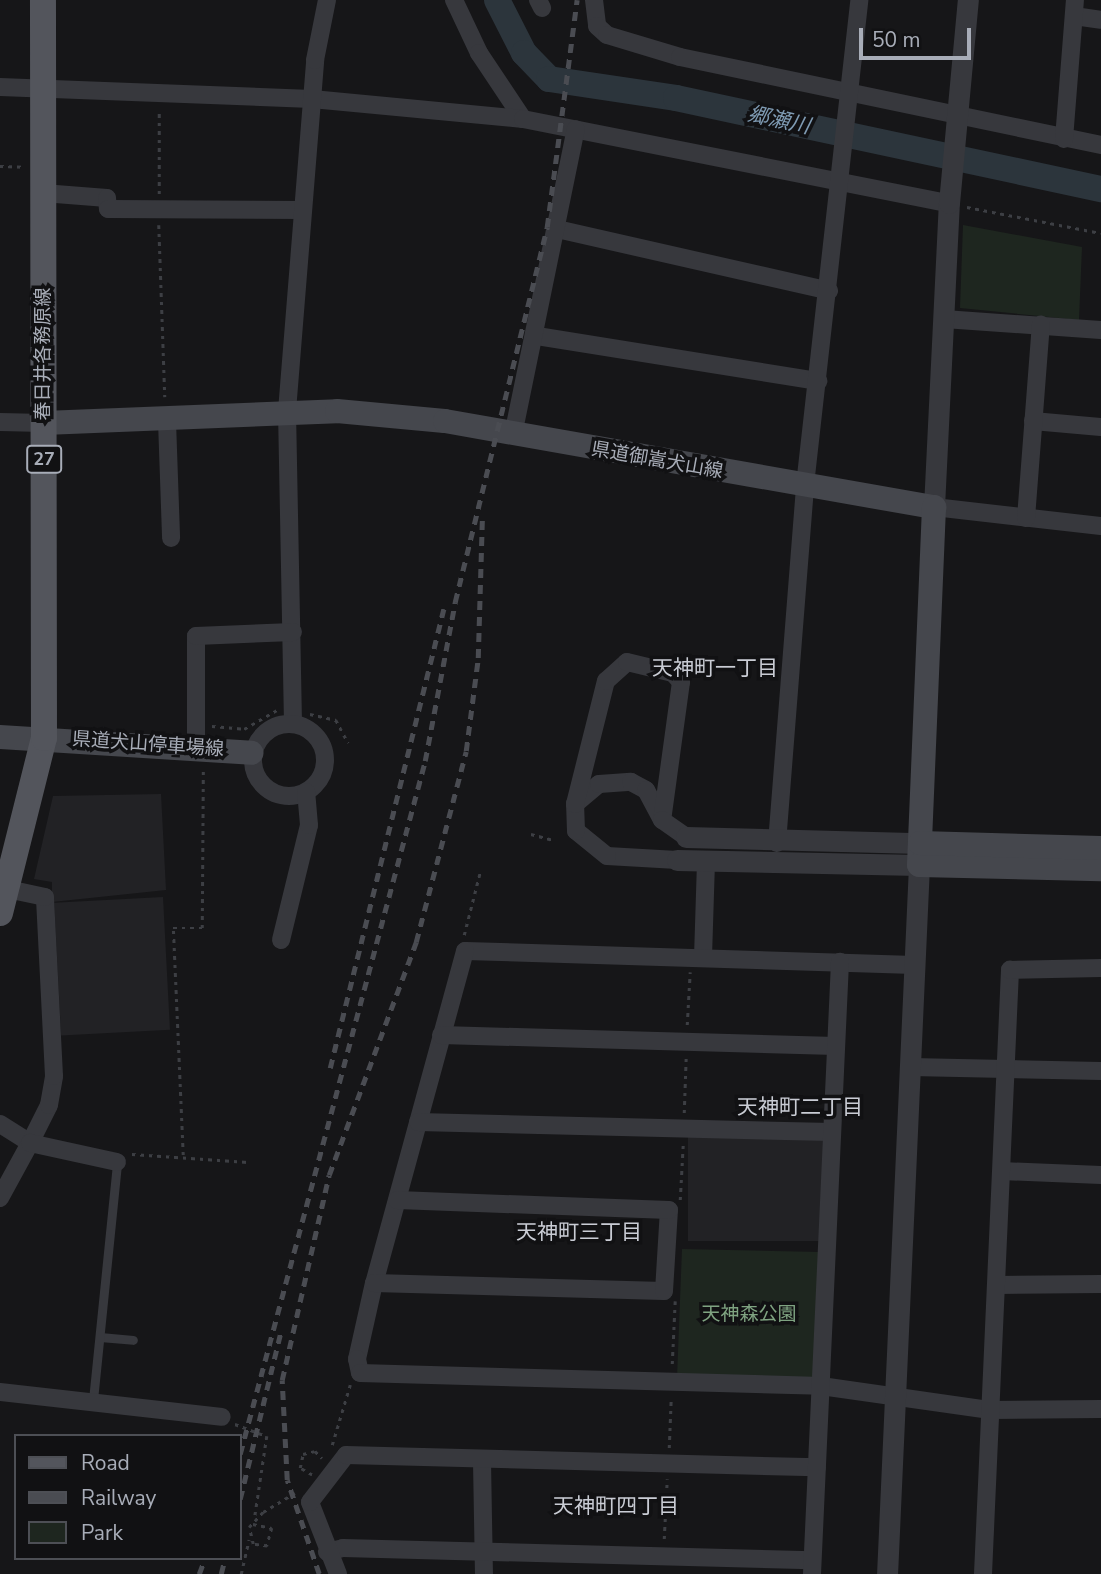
<!DOCTYPE html>
<meta charset="utf-8">
<style>
body{margin:0}
#map{position:relative;width:1101px;height:1574px;overflow:hidden;background:#161618;font-family:"Nunito Sans","Noto Sans JP",sans-serif}
div>[style]{position:absolute}
[style*='--x']{left:calc(var(--x)*1px);top:calc(var(--y)*1px);width:calc(var(--w)*1px);rotate:calc(var(--a)*1deg)}
.built>*{inset:0;background:#222225;transform-origin:0 0}
.green>*{inset:0;background:#1e261f}
.river>*{height:26px;margin:-13px;padding:0 13px;transform-origin:13px;border-radius:13px;background:#2c353c}
.path>*{height:2.5px;margin-top:-1.25px;transform-origin:0;background:repeating-linear-gradient(90deg,#3d3f44 0 3.5px,transparent 0 8.5px)}
.service>*{height:9px;margin:-4.5px;padding:0 4.5px;transform-origin:4.5px;border-radius:4.5px;background:#37383d}
.minor>*{height:18px;margin:-9px;padding:0 9px;transform-origin:9px;border-radius:9px;background:#37383d}
.minor>.ring{margin:-9px;padding:0;box-sizing:content-box;background:none;border:18px solid #37383d;border-radius:50%}
.tertiary>*{height:21px;margin:-10.5px;padding:0 10.5px;transform-origin:10.5px;border-radius:10.5px;background:#37383d}
.secondary>*{height:24px;margin:-12px;padding:0 12px;transform-origin:12px;border-radius:12px;background:#45474d}
.primary>*{height:26px;margin:-13px;padding:0 13px;transform-origin:13px;border-radius:13px;background:#53555c}
.rail>*{height:4.5px;margin-top:-2.25px;transform-origin:0;background:repeating-linear-gradient(90deg,#4a4c52 0 9px,transparent 0 16px)}
span{translate:-50% -50%;white-space:nowrap;text-align:center;line-height:1.15;-webkit-text-stroke:7px #111113;paint-order:stroke}
.shield-label span{padding:2px 5px;background:#111113;border:2px solid;border-radius:5px;-webkit-text-stroke-width:0}
.shield-label{font-size:18px;color:#a8adb8;font-weight:700}
.street-label{font-size:19px;color:#a8adb8}
.park-label{font-size:19px;color:#7fa381}
.water-label{font-size:21px;color:#7f9bb3;font-style:italic}
.neighbourhood-label{font-size:21px;color:#c9ccd4}
.legend{position:absolute;left:14px;top:1434px;width:228px;height:126px;box-sizing:border-box;background:#111113;border:2px solid #4d4f55;margin:0;padding:9px 12px;list-style:none;font-size:21px;color:#a8adb8}
.legend li{display:flex;align-items:center;gap:14px;height:35px}
.legend b{width:35px;border:2px solid #4d4f55}
.scale{position:absolute;left:859px;top:28px;width:112px;height:32px;box-sizing:border-box;border:4px solid #a8adb8;border-top:0;padding-left:9px;font-size:21px;line-height:24px;white-space:nowrap;color:#a8adb8;-webkit-text-stroke:5px #111113;paint-order:stroke}
</style>
<div id="map">
<div class="built">
<div style="clip-path:polygon(161px 794px,166px 890px,52px 902px,52px 882px,34px 879px,53px 796px)"></div>
<div style="left:163px;top:897px;width:133px;height:109px;rotate:87deg"></div>
<div style="left:688px;top:1132px;width:136px;height:109px"></div>
</div>
<div class="green">
<div style="clip-path:polygon(963px 225px,1082px 247px,1079px 320px,960px 308px)"></div>
<div style="clip-path:polygon(682px 1249px,820px 1252px,815px 1377px,809px 1382px,677px 1378px)"></div>
</div>
<div class="river">
<div style="--x:497;--y:0;--w:59;--a:63"></div>
<div style="--x:524;--y:53;--w:36;--a:46"></div>
<div style="--x:549;--y:79;--w:128;--a:8.5"></div>
<div style="--x:676;--y:98;--w:435;--a:12.1"></div>
</div>
<div class="path">
<div style="--x:0;--y:166;--w:25;--a:2"></div>
<div style="--x:159;--y:194;--w:84;--a:-90"></div>
<div style="--x:967;--y:207;--w:136;--a:11"></div>
<div style="--x:159;--y:225;--w:172;--a:88"></div>
<div style="--x:310;--y:714;--w:27;--a:13"></div>
<div style="--x:336;--y:720;--w:26;--a:62"></div>
<div style="--x:212;--y:726;--w:32;--a:5"></div>
<div style="--x:244;--y:729;--w:38;--a:-30"></div>
<div style="--x:531;--y:834;--w:23;--a:15"></div>
<div style="--x:464;--y:935;--w:65;--a:-75.7"></div>
<div style="--x:687;--y:1025;--w:53;--a:-86.8"></div>
<div style="--x:684;--y:1113;--w:57;--a:-88"></div>
<div style="--x:132;--y:1154;--w:116;--a:3.9"></div>
<div style="--x:183;--y:1155;--w:227;--a:-92.5"></div>
<div style="--x:173;--y:928;--w:29;--a:0"></div>
<div style="--x:202;--y:928;--w:159;--a:-89.6"></div>
<div style="--x:680;--y:1200;--w:56;--a:-86.9"></div>
<div style="--x:672;--y:1364;--w:63;--a:-87.3"></div>
<div style="--x:235;--y:1424;--w:34;--a:21"></div>
<div style="--x:267;--y:1436;--w:81;--a:98.5"></div>
<div style="--x:332;--y:1445;--w:63;--a:-73.3"></div>
<div style="--x:669;--y:1448;--w:49;--a:-87.7"></div>
<div style="--x:312;--y:1475;--w:14;--a:-150"></div>
<div style="--x:300;--y:1468;--w:14;--a:-78"></div>
<div style="--x:303;--y:1454;--w:12;--a:-14"></div>
<div style="--x:315;--y:1451;--w:10;--a:45"></div>
<div style="--x:253;--y:1524;--w:19;--a:12"></div>
<div style="--x:272;--y:1528;--w:19;--a:106"></div>
<div style="--x:267;--y:1546;--w:14;--a:-172"></div>
<div style="--x:253;--y:1544;--w:17;--a:-103"></div>
<div style="--x:249;--y:1527;--w:21;--a:-47"></div>
<div style="--x:263;--y:1512;--w:37;--a:-31"></div>
<div style="--x:664;--y:1539;--w:60;--a:-87.1"></div>
<div style="--x:241;--y:1574;--w:35;--a:-77"></div>
</div>
<div class="service">
<div style="--x:100;--y:1337;--w:33;--a:5"></div>
<div style="--x:93;--y:1400;--w:239;--a:-84.2"></div>
</div>
<div class="minor">
<div style="--x:454;--y:0;--w:59;--a:64.7"></div>
<div style="--x:479;--y:53;--w:79;--a:56.3"></div>
<div style="--x:538;--y:0;--w:9;--a:63"></div>
<div style="--x:594;--y:0;--w:26;--a:83"></div>
<div style="--x:597;--y:26;--w:13;--a:42"></div>
<div style="--x:607;--y:35;--w:76;--a:16.8"></div>
<div style="--x:680;--y:57;--w:430;--a:11.8"></div>
<div style="--x:1074;--y:16;--w:27;--a:8"></div>
<div style="--x:0;--y:87;--w:312;--a:2.2"></div>
<div style="--x:312;--y:99;--w:212;--a:5.4"></div>
<div style="--x:523;--y:119;--w:434;--a:11.2"></div>
<div style="--x:1064;--y:139;--w:139;--a:-85.5"></div>
<div style="--x:43;--y:193;--w:64;--a:4.5"></div>
<div style="--x:107;--y:198;--w:11;--a:85"></div>
<div style="--x:108;--y:209;--w:195;--a:0.3"></div>
<div style="--x:557;--y:229;--w:279;--a:12.8"></div>
<div style="--x:944;--y:319;--w:157;--a:4"></div>
<div style="--x:537;--y:336;--w:285;--a:9.1"></div>
<div style="--x:167;--y:421;--w:117;--a:88"></div>
<div style="--x:1033;--y:421;--w:68;--a:5"></div>
<div style="--x:0;--y:422;--w:44;--a:1.3"></div>
<div style="--x:513;--y:435;--w:312;--a:-78.4"></div>
<div style="--x:934;--y:507;--w:168;--a:6.5"></div>
<div style="--x:1026;--y:518;--w:194;--a:-85.6"></div>
<div style="--x:293;--y:723;--w:312;--a:-91.1"></div>
<div style="--x:287;--y:411;--w:352;--a:-85.4"></div>
<div style="--x:315;--y:60;--w:61;--a:-78.7"></div>
<div class="ring" style="left:253px;top:724px;width:54px;height:54px"></div>
<div style="--x:196;--y:746;--w:110;--a:-90"></div>
<div style="--x:196;--y:636;--w:97;--a:-2.4"></div>
<div style="--x:575;--y:804;--w:31;--a:-40"></div>
<div style="--x:599;--y:784;--w:32;--a:-4"></div>
<div style="--x:631;--y:782;--w:17;--a:28"></div>
<div style="--x:646;--y:790;--w:34;--a:62"></div>
<div style="--x:777;--y:843;--w:359;--a:-85.5"></div>
<div style="--x:805;--y:485;--w:488;--a:-83.6"></div>
<div style="--x:677;--y:860;--w:70;--a:-176.7"></div>
<div style="--x:607;--y:856;--w:40;--a:-141"></div>
<div style="--x:576;--y:831;--w:27;--a:-92"></div>
<div style="--x:575;--y:804;--w:127;--a:-75.9"></div>
<div style="--x:606;--y:681;--w:28;--a:-42"></div>
<div style="--x:627;--y:662;--w:47;--a:13.4"></div>
<div style="--x:673;--y:673;--w:12;--a:48"></div>
<div style="--x:681;--y:682;--w:139;--a:97.8"></div>
<div style="--x:662;--y:820;--w:29;--a:35"></div>
<div style="--x:281;--y:940;--w:118;--a:-76.3"></div>
<div style="--x:309;--y:825;--w:33;--a:-95"></div>
<div style="--x:703;--y:957;--w:96;--a:-88.2"></div>
<div style="--x:914;--y:965;--w:449;--a:-178.2"></div>
<div style="--x:465;--y:951;--w:344;--a:105.3"></div>
<div style="--x:374;--y:1283;--w:78;--a:102.6"></div>
<div style="--x:357;--y:1359;--w:14;--a:78"></div>
<div style="--x:360;--y:1373;--w:461;--a:1.6"></div>
<div style="--x:821;--y:1386;--w:171;--a:8.1"></div>
<div style="--x:990;--y:1410;--w:111;--a:-0.5"></div>
<div style="--x:441;--y:1035;--w:395;--a:1.6"></div>
<div style="--x:911;--y:1067;--w:190;--a:1.2"></div>
<div style="--x:418;--y:1122;--w:414;--a:1.4"></div>
<div style="--x:0;--y:1124;--w:36;--a:32"></div>
<div style="--x:30;--y:1143;--w:42;--a:-63.4"></div>
<div style="--x:49;--y:1105;--w:29;--a:-80"></div>
<div style="--x:54;--y:1076;--w:179;--a:-92.9"></div>
<div style="--x:45;--y:897;--w:39;--a:-168"></div>
<div style="--x:1002;--y:1171;--w:99;--a:2.3"></div>
<div style="--x:0;--y:1198;--w:63;--a:-61.4"></div>
<div style="--x:30;--y:1143;--w:89;--a:12.3"></div>
<div style="--x:374;--y:1283;--w:290;--a:1.6"></div>
<div style="--x:664;--y:1291;--w:81;--a:-86.5"></div>
<div style="--x:669;--y:1210;--w:272;--a:-177.9"></div>
<div style="--x:997;--y:1285;--w:104;--a:-0.6"></div>
<div style="--x:0;--y:1392;--w:223;--a:6.4"></div>
<div style="--x:482;--y:1461;--w:113;--a:89"></div>
<div style="--x:327;--y:1552;--w:16;--a:-14"></div>
<div style="--x:343;--y:1548;--w:469;--a:1.5"></div>
<div style="--x:338;--y:1574;--w:77;--a:-111.3"></div>
<div style="--x:310;--y:1502;--w:59;--a:-52.5"></div>
<div style="--x:346;--y:1455;--w:471;--a:1.5"></div>
<div style="--x:812;--y:1574;--w:613;--a:-87.38"></div>
<div style="--x:983;--y:1574;--w:605;--a:-87.44"></div>
<div style="--x:1010;--y:970;--w:91;--a:-1.3"></div>
</div>
<div class="tertiary">
<div style="--x:934;--y:507;--w:304;--a:-87.2"></div>
<div style="--x:949;--y:203;--w:204;--a:-84.7"></div>
<div style="--x:686;--y:837;--w:234;--a:1.5"></div>
<div style="--x:677;--y:860;--w:242;--a:1.2"></div>
<div style="--x:919;--y:865;--w:710;--a:92.58"></div>
</div>
<div class="secondary">
<div style="--x:44;--y:423;--w:293;--a:-2.3"></div>
<div style="--x:337;--y:411;--w:108;--a:5.3"></div>
<div style="--x:445;--y:421;--w:497;--a:10"></div>
<div style="--x:934;--y:507;--w:358;--a:92.4"></div>
<div style="--x:919;--y:865;--w:182;--a:1.3"></div>
<div style="--x:0;--y:737;--w:252;--a:3.6"></div>
<div style="--x:920;--y:843;--w:181;--a:1.6"></div>
</div>
<div class="primary">
<div style="--x:0;--y:913;--w:180;--a:-75.9"></div>
<div style="--x:44;--y:738;--w:738;--a:-90.08"></div>
</div>
<div class="rail">
<div style="--x:330;--y:1068;--w:473;--a:-76.1"></div>
<div style="--x:240;--y:1454;--w:717;--a:-75.05"></div>
<div style="--x:425;--y:761;--w:162;--a:-79.3"></div>
<div style="--x:455;--y:602;--w:386;--a:-76.2"></div>
<div style="--x:547;--y:227;--w:229;--a:-82.5"></div>
<div style="--x:240;--y:1499;--w:173;--a:-76.3"></div>
<div style="--x:199;--y:1574;--w:17;--a:-69"></div>
<div style="--x:221;--y:1574;--w:16;--a:-76"></div>
<div style="--x:319;--y:1574;--w:99;--a:-108.8"></div>
<div style="--x:287;--y:1480;--w:100;--a:-92.9"></div>
<div style="--x:282;--y:1380;--w:210;--a:-77.1"></div>
<div style="--x:329;--y:1175;--w:249;--a:-69.5"></div>
<div style="--x:416;--y:942;--w:197;--a:-75.3"></div>
<div style="--x:466;--y:751;--w:94;--a:-82.6"></div>
<div style="--x:478;--y:658;--w:138;--a:-88.3"></div>
</div>
<div class="shield-label">
<span style="left:44px;top:459px">27</span>
</div>
<div class="street-label">
<span style="left:44px;top:354px;rotate:-90deg">春日井各務原線</span>
<span style="left:657px;top:461px;rotate:10deg">県道御嵩犬山線</span>
<span style="left:148px;top:745px;rotate:4deg">県道犬山停車場線</span>
</div>
<div class="park-label">
<span style="left:749px;top:1315px">天神森公園</span>
</div>
<div class="water-label">
<span style="left:779px;top:120px;rotate:12deg">郷瀬川</span>
</div>
<div class="neighbourhood-label">
<span style="left:715px;top:668px">天神町一丁目</span>
<span style="left:800px;top:1107px">天神町二丁目</span>
<span style="left:579px;top:1232px">天神町三丁目</span>
<span style="left:616px;top:1506px">天神町四丁目</span>
</div>
<ul class="legend">
<li><b style="height:9px;background:#53555c"></b>Road</li>
<li><b style="height:9px;background:#4a4c52"></b>Railway</li>
<li><b style="height:19px;background:#1e261f"></b>Park</li>
</ul>
<div class="scale">50 m</div>
</div>
